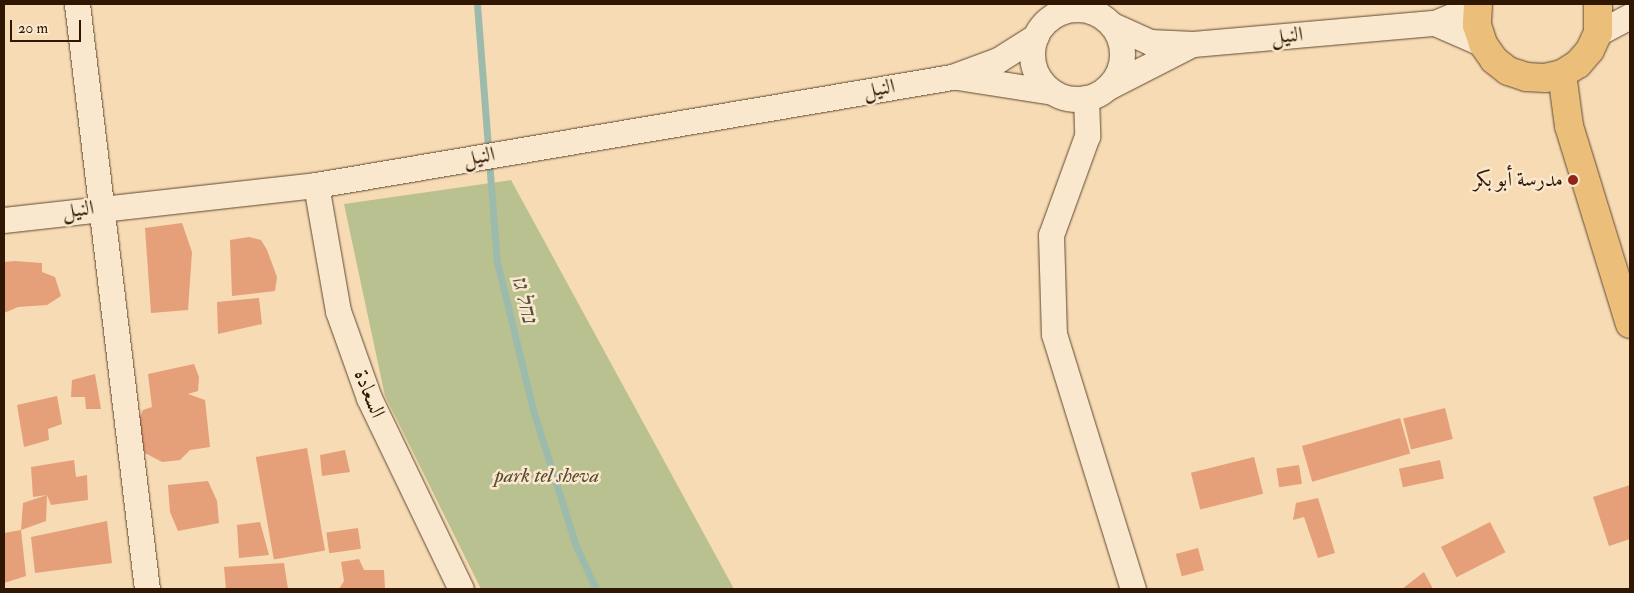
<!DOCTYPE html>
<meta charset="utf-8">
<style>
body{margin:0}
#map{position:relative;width:1634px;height:593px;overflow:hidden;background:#f6dbb4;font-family:"IM FELL Double Pica",Amiri,"Frank Ruhl Libre",serif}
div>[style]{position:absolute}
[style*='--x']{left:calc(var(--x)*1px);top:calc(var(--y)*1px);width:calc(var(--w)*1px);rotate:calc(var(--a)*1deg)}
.green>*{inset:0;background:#b9c190}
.stream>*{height:7px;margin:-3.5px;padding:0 3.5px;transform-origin:3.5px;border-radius:3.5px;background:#9dbbac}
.building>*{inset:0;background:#e59f79;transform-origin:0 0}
.roads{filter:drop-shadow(0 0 1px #614830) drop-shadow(0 0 1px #614830)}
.minor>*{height:25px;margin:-12.5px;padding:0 12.5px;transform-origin:12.5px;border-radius:12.5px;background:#f9e8ce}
.minor>.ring{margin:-12.5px;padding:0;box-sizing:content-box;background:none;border:25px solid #f9e8ce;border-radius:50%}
.major>*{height:28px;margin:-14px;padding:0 14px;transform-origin:14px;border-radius:14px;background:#ebbe7a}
.dots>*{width:14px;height:14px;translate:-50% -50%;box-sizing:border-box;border:2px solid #f9e8ce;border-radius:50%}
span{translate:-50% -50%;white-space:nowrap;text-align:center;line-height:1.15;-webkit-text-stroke:5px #f9e8ce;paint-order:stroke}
.street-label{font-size:21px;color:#2f1704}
.poi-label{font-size:21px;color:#2f1704}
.right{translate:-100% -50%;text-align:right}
.park-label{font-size:21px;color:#584a2e;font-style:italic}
.water-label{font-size:22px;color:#56503f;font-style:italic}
.frame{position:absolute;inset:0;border:5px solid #2f1704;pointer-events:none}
.scale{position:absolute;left:10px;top:20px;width:71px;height:22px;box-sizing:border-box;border:2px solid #2f1704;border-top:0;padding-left:6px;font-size:15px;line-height:18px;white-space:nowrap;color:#2f1704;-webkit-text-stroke:4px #f9e8ce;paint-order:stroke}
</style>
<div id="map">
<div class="green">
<div style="clip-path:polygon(511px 180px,734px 589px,481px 589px,385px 396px,344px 204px)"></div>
</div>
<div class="stream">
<div style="--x:477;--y:4;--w:259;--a:85.6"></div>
<div style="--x:497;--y:262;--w:152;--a:76.3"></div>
<div style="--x:533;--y:410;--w:143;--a:72.5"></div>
<div style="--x:576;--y:546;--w:47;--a:65.1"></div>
</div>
<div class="building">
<div style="clip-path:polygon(182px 223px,192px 252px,188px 310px,151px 313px,145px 228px)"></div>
<div style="clip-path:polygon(249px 237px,261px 240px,267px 250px,277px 277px,275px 291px,232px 296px,230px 240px)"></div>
<div style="clip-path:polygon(15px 261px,42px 263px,42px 272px,55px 277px,61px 296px,47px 305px,18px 307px,4px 313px,4px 262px)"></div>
<div style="clip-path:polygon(259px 298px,262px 324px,218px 334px,217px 302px)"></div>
<div style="clip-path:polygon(194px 364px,199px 377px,198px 391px,188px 394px,205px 400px,210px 447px,190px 450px,180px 460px,162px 462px,145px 453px,140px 438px,139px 419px,143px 410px,152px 407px,148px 374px)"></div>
<div style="clip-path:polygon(95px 374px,101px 409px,86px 409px,85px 397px,71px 397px,72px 380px)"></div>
<div style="clip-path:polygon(57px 396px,62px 424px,48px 429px,49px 440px,24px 447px,17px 405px)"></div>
<div style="left:1445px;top:408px;width:32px;height:43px;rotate:76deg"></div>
<div style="left:1400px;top:418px;width:37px;height:102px;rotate:74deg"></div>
<div style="left:307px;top:448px;width:104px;height:52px;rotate:80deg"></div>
<div style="clip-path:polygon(345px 450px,350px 472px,322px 476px,320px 455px)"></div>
<div style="left:1254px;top:457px;width:38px;height:65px;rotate:76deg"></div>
<div style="clip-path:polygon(74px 460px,76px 477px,87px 475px,88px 500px,51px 505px,47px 495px,33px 497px,31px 467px)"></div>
<div style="left:1440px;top:460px;width:19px;height:42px;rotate:78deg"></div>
<div style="left:1299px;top:465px;width:19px;height:23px;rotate:81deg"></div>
<div style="clip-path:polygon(208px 481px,217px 501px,219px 523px,178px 531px,170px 512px,168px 485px)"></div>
<div style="clip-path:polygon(1630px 485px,1630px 539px,1609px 546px,1593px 497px)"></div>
<div style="clip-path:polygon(47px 495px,46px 521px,21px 530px,23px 503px)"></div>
<div style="clip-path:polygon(1318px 498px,1335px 553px,1318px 558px,1304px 517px,1293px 520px,1296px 503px)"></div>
<div style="clip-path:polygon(107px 521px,112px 563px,35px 573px,31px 537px)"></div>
<div style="clip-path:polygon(260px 522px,269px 555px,239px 558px,237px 525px)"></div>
<div style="left:1490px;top:522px;width:34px;height:55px;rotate:63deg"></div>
<div style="left:358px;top:528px;width:21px;height:32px;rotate:82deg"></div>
<div style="clip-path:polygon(21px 530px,26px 576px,4px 583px,4px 533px)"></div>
<div style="left:1198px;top:548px;width:23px;height:23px;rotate:75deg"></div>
<div style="clip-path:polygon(359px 559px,364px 570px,384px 570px,385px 589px,339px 589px,344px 581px,341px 562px)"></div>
<div style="clip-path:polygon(284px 563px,288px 589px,226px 589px,224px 567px)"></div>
<div style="clip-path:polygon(1424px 572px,1433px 589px,1402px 589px)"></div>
</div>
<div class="roads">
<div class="minor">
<div style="--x:77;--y:4;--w:589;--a:83.18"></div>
<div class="ring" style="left:1032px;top:9px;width:65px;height:65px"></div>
<div style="--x:1435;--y:23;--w:52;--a:23.6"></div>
<div style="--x:1112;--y:25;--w:42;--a:24.1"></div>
<div style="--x:1150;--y:42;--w:43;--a:2.7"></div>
<div style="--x:1193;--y:44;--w:243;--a:-5"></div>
<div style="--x:1435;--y:23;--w:46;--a:-23.2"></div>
<div style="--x:1598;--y:33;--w:36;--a:-28"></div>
<div style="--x:957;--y:77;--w:97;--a:8.9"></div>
<div style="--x:1108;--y:87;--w:90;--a:-27.1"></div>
<div style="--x:1086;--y:98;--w:38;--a:88"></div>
<div style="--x:1087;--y:136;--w:105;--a:110"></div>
<div style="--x:1051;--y:235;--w:99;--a:88.3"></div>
<div style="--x:1054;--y:334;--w:267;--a:72.8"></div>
<div style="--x:316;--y:185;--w:128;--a:80.1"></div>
<div style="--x:338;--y:311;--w:92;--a:70.4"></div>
<div style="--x:369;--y:398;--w:212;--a:64.3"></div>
<div style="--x:4;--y:220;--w:314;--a:-6.4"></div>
<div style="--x:316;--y:185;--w:645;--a:-9.64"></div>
<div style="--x:952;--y:77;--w:49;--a:-20.3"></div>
<div style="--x:998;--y:60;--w:45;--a:-32.3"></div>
</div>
<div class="major">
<div style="--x:1478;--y:4;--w:21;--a:93"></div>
<div style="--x:1477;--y:25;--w:20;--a:72"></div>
<div style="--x:1483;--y:44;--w:19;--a:55"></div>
<div style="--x:1494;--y:60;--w:18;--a:38"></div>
<div style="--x:1508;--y:71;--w:19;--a:18"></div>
<div style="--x:1526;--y:77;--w:19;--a:3"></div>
<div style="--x:1545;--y:78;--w:17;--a:-13"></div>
<div style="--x:1562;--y:74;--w:19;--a:-32"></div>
<div style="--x:1578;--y:64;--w:18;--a:-49"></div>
<div style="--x:1590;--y:50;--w:19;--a:-65"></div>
<div style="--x:1598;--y:33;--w:29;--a:-90"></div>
<div style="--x:1562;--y:74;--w:52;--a:82.3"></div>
<div style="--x:1569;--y:126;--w:207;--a:72.9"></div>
</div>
</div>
<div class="dots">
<div style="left:1573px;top:180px;background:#8f2418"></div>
</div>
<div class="street-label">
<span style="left:1287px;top:36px;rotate:-5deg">النيل</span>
<span style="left:879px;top:89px;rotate:-10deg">النيل</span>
<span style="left:479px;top:157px;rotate:-10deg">النيل</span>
<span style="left:78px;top:210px;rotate:-7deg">النيل</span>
<span style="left:369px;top:394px;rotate:68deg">السعادة</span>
</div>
<div class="poi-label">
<span class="right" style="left:1563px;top:180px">مدرسة أبو بكر</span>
</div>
<div class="park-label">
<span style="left:547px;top:476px">park tel sheva</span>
</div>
<div class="water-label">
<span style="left:524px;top:299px;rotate:76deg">נחל גז</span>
</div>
<div class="frame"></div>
<div class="scale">20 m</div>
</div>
